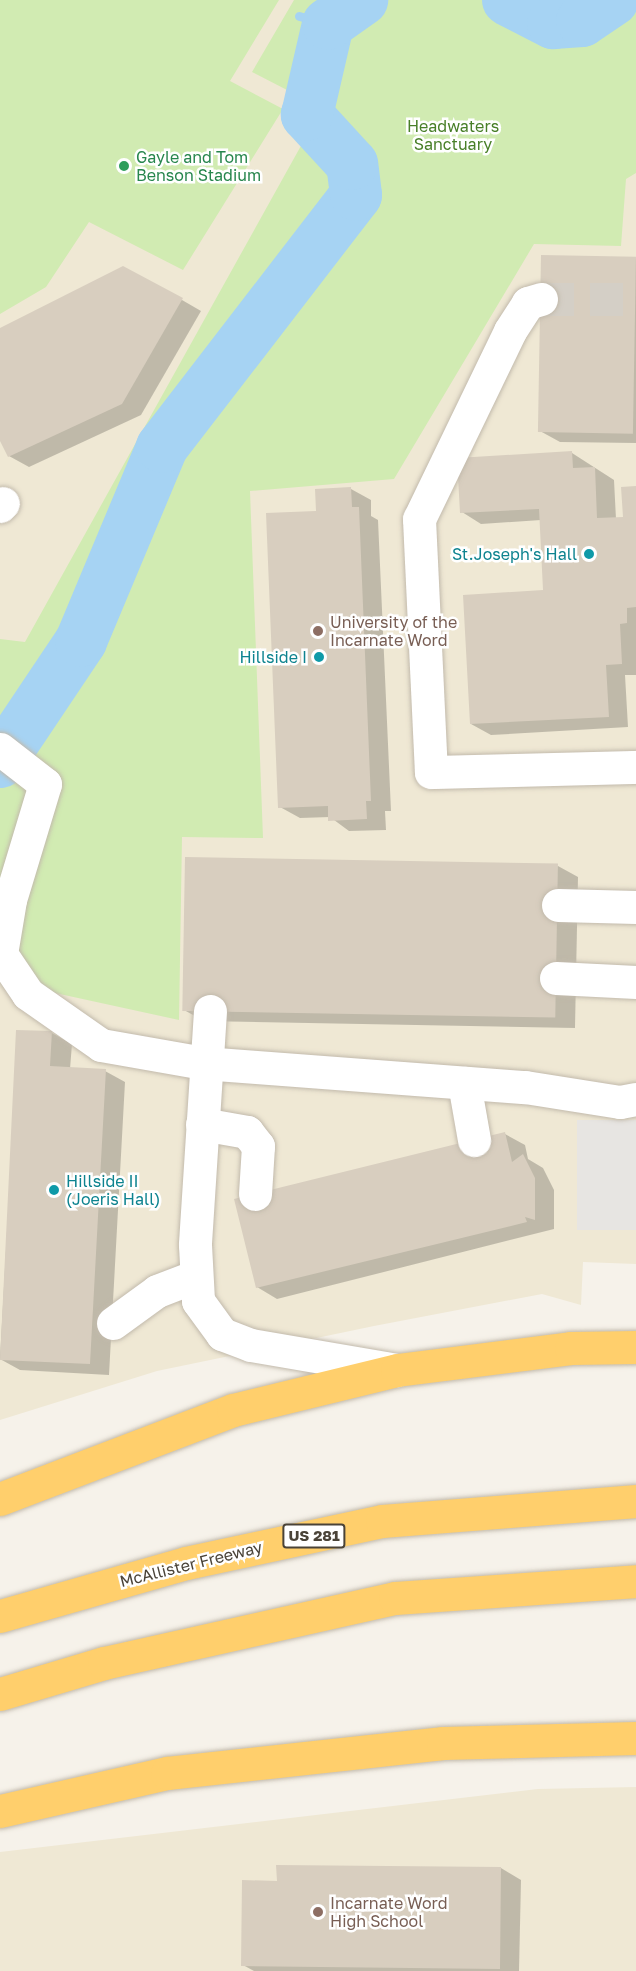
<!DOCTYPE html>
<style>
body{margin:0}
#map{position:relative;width:636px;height:1971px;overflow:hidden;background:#f6f2ea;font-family:"Golos Text",sans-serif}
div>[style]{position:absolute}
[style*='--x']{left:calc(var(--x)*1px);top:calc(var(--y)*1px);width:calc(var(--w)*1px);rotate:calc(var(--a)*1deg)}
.education>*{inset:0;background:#efe8d4}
.green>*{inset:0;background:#d1ebb2}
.parking>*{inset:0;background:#e7e5e2;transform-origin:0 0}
.shadow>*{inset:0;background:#0003}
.stream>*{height:9px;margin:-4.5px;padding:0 4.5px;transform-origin:4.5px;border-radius:4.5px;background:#a6d3f3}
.river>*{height:52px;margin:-26px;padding:0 26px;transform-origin:26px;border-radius:26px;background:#a6d3f3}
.building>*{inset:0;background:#d8cebf;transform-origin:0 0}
.minor-tunnel>*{height:33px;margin-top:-16.5px;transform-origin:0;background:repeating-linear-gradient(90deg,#d4cfc6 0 33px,transparent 0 49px)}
.roads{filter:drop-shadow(0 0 2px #c2baac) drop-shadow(0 0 2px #c2baac)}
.minor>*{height:33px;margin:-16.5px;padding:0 16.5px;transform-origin:16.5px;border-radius:16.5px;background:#fff}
.highway>*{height:33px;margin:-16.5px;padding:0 16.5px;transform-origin:16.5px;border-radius:16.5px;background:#ffcf6c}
.dots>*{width:16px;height:16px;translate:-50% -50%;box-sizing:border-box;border:3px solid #fff;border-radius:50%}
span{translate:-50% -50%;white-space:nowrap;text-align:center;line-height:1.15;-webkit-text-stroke:5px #fff;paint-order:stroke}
.shield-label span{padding:2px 4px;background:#fff;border:2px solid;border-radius:4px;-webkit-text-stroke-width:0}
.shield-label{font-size:15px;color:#4a4338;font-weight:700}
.park-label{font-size:16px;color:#487f28}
.leisure-label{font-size:16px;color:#27864d}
.left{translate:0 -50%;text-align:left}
.culture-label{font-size:16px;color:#0d838f}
.right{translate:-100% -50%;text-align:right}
.education-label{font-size:16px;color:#785e54}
.street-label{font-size:16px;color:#4a4338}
</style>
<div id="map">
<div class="education">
<div style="clip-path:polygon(0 0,636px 0,636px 1264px,583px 1262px,581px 1305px,542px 1294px,374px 1326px,157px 1371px,0 1420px)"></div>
<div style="clip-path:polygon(636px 1787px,636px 1971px,0 1971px,0 1852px,538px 1789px)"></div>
</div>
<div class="green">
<div style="clip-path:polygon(0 0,279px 0,230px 81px,283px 109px,183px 270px,89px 222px,46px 287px,0 314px)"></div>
<div style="clip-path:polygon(294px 0,636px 0,636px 173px,626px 179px,621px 246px,534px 244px,394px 479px,250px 491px,263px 838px,182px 837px,179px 1020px,0 981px,0 639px,25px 642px,322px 108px,252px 72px)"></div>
</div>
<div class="parking">
<div style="left:636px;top:1120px;width:110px;height:59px;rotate:90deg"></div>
</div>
<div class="shadow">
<div style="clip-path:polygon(636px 258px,636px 443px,560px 442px,540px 431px)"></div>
<div style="clip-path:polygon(182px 300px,201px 311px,141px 415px,29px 467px,9px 456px,0 437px,0 330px)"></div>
<div style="clip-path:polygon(572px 453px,614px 480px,616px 519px,624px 518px,636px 488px,636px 675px,625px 675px,628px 727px,491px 735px,471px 724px,545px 592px,541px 520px,481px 524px,462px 512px)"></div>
<div style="clip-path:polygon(351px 489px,371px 500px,371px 516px,378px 520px,391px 811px,385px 811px,386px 830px,349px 831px,330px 817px,300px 818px,280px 807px,317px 512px)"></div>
<div style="clip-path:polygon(558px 866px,578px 877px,575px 1028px,204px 1021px,184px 1010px)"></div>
<div style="clip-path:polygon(18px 1031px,52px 1033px,72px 1044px,70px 1069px,105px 1071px,125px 1082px,109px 1375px,20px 1370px,0 1359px)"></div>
<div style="clip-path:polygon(505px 1134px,525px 1145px,528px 1159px,543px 1168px,554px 1190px,554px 1229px,277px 1299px,257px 1287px)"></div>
<div style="clip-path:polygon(501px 1868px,521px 1880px,519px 1971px,254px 1971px,243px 1965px,278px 1882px)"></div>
</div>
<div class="stream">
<div style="--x:299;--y:16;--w:30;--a:15"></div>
</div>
<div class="river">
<div style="--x:508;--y:0;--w:51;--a:27.1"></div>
<div style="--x:553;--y:23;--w:29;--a:-4"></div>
<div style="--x:582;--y:21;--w:37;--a:-34"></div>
<div style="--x:0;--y:762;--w:146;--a:-56.2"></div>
<div style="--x:81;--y:641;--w:210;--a:-67.3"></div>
<div style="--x:162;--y:447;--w:318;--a:-52.4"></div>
<div style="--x:356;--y:195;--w:31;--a:-97"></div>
<div style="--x:352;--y:164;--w:67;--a:-132.6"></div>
<div style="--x:307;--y:115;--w:93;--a:-77"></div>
<div style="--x:328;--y:24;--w:42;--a:-35.2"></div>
</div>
<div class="building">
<div style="left:541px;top:255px;width:95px;height:177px;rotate:1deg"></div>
<div style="clip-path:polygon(123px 266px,183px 298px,122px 404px,8px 457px,0 441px,0 328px)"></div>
<div style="clip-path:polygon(572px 451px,573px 468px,595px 467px,597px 518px,623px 517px,621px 487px,636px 486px,636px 607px,627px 608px,627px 623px,620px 624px,622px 664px,606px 665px,609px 717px,470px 724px,463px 595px,543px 590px,539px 509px,460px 513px,457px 458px)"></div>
<div style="clip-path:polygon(351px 487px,352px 507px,359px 507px,371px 801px,366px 801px,367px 819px,328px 821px,328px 806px,278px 808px,266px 513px,316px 511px,315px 489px)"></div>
<div style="left:185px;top:857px;width:373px;height:154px;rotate:1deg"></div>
<div style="clip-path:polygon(16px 1030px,52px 1031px,50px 1066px,106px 1069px,90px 1364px,0 1360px)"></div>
<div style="clip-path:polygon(505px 1132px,512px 1162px,523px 1154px,535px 1178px,535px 1220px,525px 1217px,527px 1222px,256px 1288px,234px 1199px)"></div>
<div style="clip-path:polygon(276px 1865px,501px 1867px,500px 1969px,241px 1966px,242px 1880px,277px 1881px)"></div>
</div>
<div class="minor-tunnel">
<div style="--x:541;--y:299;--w:95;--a:0"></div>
</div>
<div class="roads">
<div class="minor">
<div style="--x:541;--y:299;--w:14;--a:163"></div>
<div style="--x:528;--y:303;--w:33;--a:123"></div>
<div style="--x:510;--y:331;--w:209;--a:115.8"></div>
<div style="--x:419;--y:519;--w:253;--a:87.3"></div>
<div style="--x:431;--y:772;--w:205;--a:-1.4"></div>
<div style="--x:0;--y:506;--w:4;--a:-45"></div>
<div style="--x:0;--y:749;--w:57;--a:37.9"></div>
<div style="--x:45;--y:784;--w:121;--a:106.8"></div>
<div style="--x:10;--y:900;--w:55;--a:99.5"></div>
<div style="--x:1;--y:954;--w:48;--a:56"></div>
<div style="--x:28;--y:994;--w:89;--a:34.9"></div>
<div style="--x:101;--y:1045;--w:104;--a:10"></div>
<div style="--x:203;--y:1063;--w:323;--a:4.3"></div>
<div style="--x:525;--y:1087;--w:96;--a:9"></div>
<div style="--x:620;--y:1102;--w:16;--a:-11"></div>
<div style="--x:558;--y:905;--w:78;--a:1.5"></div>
<div style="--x:556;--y:978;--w:80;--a:2.9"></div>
<div style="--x:210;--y:1011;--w:234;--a:93.7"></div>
<div style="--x:195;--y:1245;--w:56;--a:86.9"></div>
<div style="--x:198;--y:1301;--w:41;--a:54"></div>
<div style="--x:222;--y:1334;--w:31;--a:21"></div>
<div style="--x:251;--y:1345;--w:148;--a:9.7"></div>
<div style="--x:464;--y:1083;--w:58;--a:80"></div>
<div style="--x:202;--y:1124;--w:46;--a:10.1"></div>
<div style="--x:247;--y:1132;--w:18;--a:52"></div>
<div style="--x:258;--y:1146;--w:48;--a:93.6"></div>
<div style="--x:113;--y:1323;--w:54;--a:-36"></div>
<div style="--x:157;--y:1291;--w:40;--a:-21"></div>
</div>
<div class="highway">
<div style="--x:0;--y:1499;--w:249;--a:-20.9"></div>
<div style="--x:233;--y:1410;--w:169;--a:-13.7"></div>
<div style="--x:397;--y:1370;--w:175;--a:-7.2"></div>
<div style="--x:571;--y:1348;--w:65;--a:-0.9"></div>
<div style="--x:0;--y:1616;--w:193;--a:-15.9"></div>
<div style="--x:186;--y:1563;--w:200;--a:-12.1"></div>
<div style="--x:382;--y:1521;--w:255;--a:-4.5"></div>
<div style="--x:0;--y:1694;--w:109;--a:-16.6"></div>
<div style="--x:104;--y:1663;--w:298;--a:-12.6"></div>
<div style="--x:395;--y:1598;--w:242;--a:-4"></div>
<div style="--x:0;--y:1811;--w:171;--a:-12.8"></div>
<div style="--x:167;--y:1773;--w:278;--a:-6.2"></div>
<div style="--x:443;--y:1743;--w:193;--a:-1.5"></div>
</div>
</div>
<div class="dots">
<div style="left:124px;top:166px;background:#2e9e5b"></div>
<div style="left:589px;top:554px;background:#0f9aa8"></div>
<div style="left:318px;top:631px;background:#8d6e63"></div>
<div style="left:319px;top:657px;background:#0f9aa8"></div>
<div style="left:54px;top:1190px;background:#0f9aa8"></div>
<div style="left:318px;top:1912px;background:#8d6e63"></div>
</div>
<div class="shield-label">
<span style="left:314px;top:1536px">US 281</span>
</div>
<div class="park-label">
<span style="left:453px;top:135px">Headwaters<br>Sanctuary</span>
</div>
<div class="leisure-label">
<span class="left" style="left:136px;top:166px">Gayle and Tom<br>Benson Stadium</span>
</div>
<div class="culture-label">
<span class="right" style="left:577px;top:554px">St.Joseph's Hall</span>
<span class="right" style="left:307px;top:657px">Hillside I</span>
<span class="left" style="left:66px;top:1190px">Hillside II<br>(Joeris Hall)</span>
</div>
<div class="education-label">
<span class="left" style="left:330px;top:631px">University of the<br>Incarnate Word</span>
<span class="left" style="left:330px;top:1912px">Incarnate Word<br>High School</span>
</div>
<div class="street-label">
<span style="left:191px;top:1564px;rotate:-14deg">McAllister Freeway</span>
</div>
</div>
